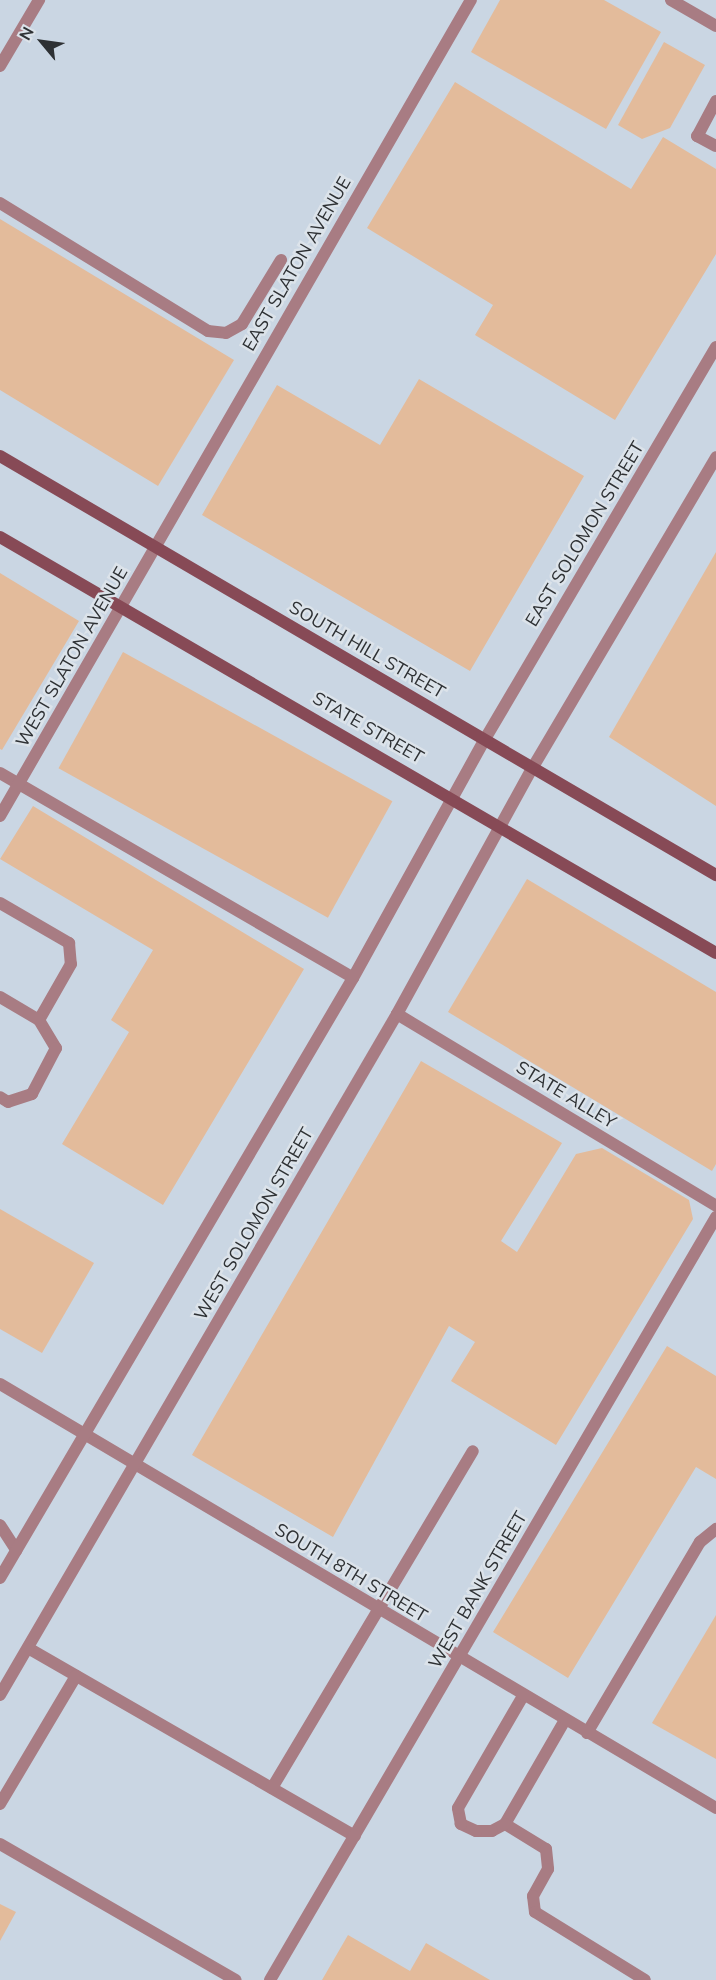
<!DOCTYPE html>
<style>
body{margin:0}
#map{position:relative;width:716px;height:1980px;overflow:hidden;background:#dce3ea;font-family:Mulish,sans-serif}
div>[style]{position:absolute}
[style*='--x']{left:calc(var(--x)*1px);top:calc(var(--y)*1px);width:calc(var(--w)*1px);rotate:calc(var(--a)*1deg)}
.built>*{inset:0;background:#cad6e3;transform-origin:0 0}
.building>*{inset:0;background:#e3bb9b;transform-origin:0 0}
.lane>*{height:12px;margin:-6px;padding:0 6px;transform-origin:6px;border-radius:6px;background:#a87c83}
.street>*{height:12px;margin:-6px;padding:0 6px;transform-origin:6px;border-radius:6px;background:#a87c83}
.secondary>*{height:12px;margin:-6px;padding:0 6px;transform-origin:6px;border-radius:6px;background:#874a56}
span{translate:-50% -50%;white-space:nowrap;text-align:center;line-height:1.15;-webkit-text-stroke:5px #dce3ea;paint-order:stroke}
.street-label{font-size:18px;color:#2e3134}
.north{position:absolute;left:12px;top:12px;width:60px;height:60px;-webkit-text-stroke:4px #dce3ea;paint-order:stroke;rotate:299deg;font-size:16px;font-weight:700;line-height:24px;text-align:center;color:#2e3134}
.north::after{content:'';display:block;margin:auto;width:21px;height:27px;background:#2e3134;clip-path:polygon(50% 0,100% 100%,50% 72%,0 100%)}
</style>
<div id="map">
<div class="built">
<div style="left:0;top:0;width:716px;height:1980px"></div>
</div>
<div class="building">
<div style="clip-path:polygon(500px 0,604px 0,661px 32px,606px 129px,471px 52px)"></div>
<div style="clip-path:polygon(664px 42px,705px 65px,670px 128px,642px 139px,618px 125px)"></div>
<div style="clip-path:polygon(455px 82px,631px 189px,663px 137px,716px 169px,716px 254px,615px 420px,475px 335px,493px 305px,367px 228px)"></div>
<div style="clip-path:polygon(0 219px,234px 360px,158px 486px,0 390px)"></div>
<div style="clip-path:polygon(419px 379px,584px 476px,470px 671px,202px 515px,277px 385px,380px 445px)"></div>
<div style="clip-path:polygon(716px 552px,716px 806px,609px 737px)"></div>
<div style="clip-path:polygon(0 573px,79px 621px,2px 750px,0 749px)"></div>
<div style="left:123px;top:652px;width:308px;height:133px;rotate:29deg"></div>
<div style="clip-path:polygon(33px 806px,304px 969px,163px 1205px,62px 1144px,129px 1032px,111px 1020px,153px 950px,0 859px)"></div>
<div style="clip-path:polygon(527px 879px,716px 992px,716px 1164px,712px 1171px,448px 1012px)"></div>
<div style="clip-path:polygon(421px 1061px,562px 1143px,501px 1241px,517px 1252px,576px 1154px,602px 1148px,689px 1200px,693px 1219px,556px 1445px,451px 1381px,475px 1342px,449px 1326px,333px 1537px,192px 1455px)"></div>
<div style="clip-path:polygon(0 1209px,94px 1263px,42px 1353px,0 1329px)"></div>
<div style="clip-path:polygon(667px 1346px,716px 1376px,716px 1479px,696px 1467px,568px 1678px,493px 1632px)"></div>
<div style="clip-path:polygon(716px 1615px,716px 1759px,652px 1723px)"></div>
<div style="clip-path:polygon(0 1904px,16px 1912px,0 1941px)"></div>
<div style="clip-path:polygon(348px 1935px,410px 1971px,426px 1943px,490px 1980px,322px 1980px)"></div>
</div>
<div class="lane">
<div style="--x:716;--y:101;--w:40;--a:118"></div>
<div style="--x:697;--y:136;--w:21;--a:28"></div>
<div style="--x:0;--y:203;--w:244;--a:31.6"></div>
<div style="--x:208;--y:331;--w:18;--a:6"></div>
<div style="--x:226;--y:333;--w:18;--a:-29"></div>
<div style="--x:242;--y:324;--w:75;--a:-58.6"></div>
<div style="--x:0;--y:773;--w:408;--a:30.1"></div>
<div style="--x:0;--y:903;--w:80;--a:30.1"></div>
<div style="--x:69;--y:943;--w:21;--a:85"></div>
<div style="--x:71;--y:964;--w:64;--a:119.7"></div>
<div style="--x:39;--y:1020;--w:33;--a:59"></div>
<div style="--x:56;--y:1048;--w:52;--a:117.6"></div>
<div style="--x:32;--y:1094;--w:25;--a:162"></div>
<div style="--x:8;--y:1102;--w:9;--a:-148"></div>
<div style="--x:0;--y:997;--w:45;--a:30.5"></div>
<div style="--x:0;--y:1525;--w:30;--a:57"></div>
<div style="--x:28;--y:1648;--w:377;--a:29.9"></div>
<div style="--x:565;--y:1720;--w:120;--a:120"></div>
<div style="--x:505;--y:1824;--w:48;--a:31.4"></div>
<div style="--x:546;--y:1849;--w:20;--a:84"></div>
<div style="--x:548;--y:1869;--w:31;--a:119"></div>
<div style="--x:533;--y:1896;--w:16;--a:83"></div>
<div style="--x:535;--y:1912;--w:129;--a:31.7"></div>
<div style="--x:587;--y:1733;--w:222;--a:-59.4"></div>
<div style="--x:700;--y:1542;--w:21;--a:-39"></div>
<div style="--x:272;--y:1788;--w:392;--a:-59.2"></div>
<div style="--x:0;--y:1804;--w:149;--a:-59.3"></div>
<div style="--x:505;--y:1824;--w:15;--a:152"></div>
<div style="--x:492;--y:1831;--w:16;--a:180"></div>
<div style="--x:476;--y:1831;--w:17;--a:-155"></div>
<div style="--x:461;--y:1824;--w:16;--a:-101"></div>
<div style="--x:458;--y:1808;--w:129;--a:-59.9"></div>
<div style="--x:0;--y:1844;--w:272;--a:30"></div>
</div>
<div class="street">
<div style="--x:671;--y:0;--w:52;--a:30"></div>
<div style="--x:0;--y:66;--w:77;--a:-59.4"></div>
<div style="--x:0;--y:816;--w:942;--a:-60.01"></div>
<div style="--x:397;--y:1014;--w:372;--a:31"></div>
<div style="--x:0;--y:1384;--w:832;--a:30.63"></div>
<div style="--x:0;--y:1578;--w:696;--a:-59.53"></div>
<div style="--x:353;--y:978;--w:273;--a:-61.1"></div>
<div style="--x:485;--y:739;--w:455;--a:-59.5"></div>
<div style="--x:0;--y:1695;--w:788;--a:-59.76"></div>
<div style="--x:397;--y:1014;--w:282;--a:-61.2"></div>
<div style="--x:533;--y:767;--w:360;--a:-59.4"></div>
<div style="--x:270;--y:1980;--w:884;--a:-59.69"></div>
</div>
<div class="secondary">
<div style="--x:0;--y:456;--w:830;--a:30.34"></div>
<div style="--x:0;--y:537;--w:828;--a:30.16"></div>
</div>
<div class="street-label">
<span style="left:297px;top:264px;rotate:-60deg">EAST SLATON AVENUE</span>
<span style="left:585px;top:534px;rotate:-59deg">EAST SOLOMON STREET</span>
<span style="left:367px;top:650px;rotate:30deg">SOUTH HILL STREET</span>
<span style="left:72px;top:657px;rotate:-60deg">WEST SLATON AVENUE</span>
<span style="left:368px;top:728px;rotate:30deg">STATE STREET</span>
<span style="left:566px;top:1095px;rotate:31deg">STATE ALLEY</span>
<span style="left:254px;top:1224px;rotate:-60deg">WEST SOLOMON STREET</span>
<span style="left:351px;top:1573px;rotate:31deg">SOUTH 8TH STREET</span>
<span style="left:478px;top:1590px;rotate:-60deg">WEST BANK STREET</span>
</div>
<div class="north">N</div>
</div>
